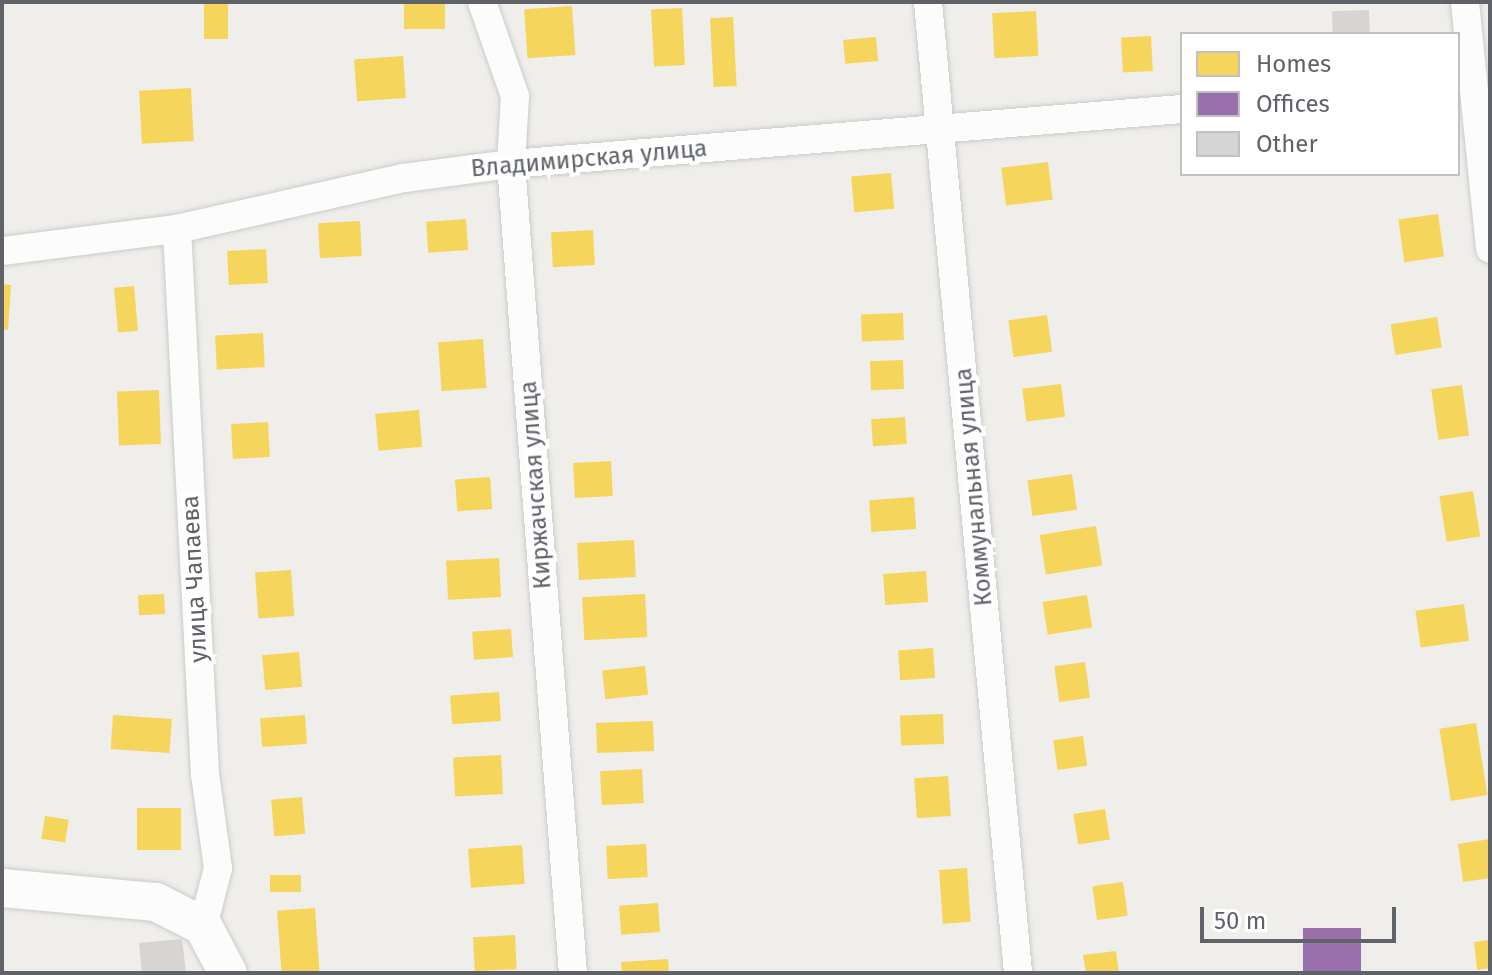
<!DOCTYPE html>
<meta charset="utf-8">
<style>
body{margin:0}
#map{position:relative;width:1492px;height:975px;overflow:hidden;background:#efeeea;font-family:"Fira Sans",sans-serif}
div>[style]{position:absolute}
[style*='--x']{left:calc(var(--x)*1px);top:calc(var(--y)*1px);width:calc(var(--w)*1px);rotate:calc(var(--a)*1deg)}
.homes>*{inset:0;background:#f6d55c;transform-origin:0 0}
.offices>*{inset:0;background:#9970ab;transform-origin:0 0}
.building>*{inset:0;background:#d6d5d3;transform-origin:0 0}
.roads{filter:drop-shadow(0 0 2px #cbcccc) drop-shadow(0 0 2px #cbcccc)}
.street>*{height:28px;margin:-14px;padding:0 14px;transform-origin:14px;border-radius:14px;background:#fdfcfc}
.secondary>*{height:38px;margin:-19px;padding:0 19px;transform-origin:19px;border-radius:19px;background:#fdfcfc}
span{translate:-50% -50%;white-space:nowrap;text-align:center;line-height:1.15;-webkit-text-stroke:8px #fff;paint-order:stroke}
.street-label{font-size:24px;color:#5f6368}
.frame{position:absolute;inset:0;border:4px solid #5f6368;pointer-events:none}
.legend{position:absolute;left:1180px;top:32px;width:280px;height:144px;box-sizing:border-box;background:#fff;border:2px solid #bfc1c3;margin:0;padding:10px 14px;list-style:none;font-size:24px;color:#5f6368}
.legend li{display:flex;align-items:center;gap:16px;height:40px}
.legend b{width:40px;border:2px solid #bfc1c3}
.scale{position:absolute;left:1200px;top:907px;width:196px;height:36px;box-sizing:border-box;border:4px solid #5f6368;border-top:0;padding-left:10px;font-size:24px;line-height:28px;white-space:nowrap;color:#5f6368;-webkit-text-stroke:6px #fff;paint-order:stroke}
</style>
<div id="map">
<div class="homes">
<div style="left:204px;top:2px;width:24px;height:37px"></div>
<div style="left:404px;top:2px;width:41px;height:27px"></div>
<div style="left:572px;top:6px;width:49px;height:48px;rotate:86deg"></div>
<div style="left:682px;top:8px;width:57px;height:31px;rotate:87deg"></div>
<div style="left:1036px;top:11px;width:45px;height:44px;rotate:87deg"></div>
<div style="left:733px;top:17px;width:69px;height:23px;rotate:87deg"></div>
<div style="left:1151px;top:36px;width:35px;height:30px;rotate:87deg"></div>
<div style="left:876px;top:37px;width:24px;height:33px;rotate:85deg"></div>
<div style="left:403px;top:56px;width:42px;height:49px;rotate:86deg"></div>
<div style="left:191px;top:88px;width:53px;height:52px;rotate:87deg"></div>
<div style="left:1048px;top:162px;width:38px;height:47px;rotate:83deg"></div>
<div style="left:891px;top:173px;width:36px;height:40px;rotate:85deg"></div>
<div style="left:1438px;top:214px;width:43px;height:40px;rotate:82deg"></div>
<div style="left:466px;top:219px;width:31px;height:40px;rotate:86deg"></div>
<div style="left:360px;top:221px;width:35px;height:42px;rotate:87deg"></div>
<div style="left:593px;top:230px;width:35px;height:42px;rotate:87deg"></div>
<div style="left:266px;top:249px;width:34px;height:39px;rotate:87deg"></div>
<div style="clip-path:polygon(2px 284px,11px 285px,8px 330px,2px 329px)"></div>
<div style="left:134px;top:286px;width:45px;height:20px;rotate:85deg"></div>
<div style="left:903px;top:313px;width:27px;height:42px;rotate:88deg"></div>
<div style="left:1047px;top:315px;width:37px;height:39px;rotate:82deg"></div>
<div style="left:1437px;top:317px;width:31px;height:47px;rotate:81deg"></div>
<div style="left:263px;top:333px;width:34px;height:48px;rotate:87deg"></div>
<div style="left:483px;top:339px;width:49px;height:45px;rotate:86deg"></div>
<div style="left:903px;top:360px;width:29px;height:33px;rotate:88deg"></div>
<div style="left:1061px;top:384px;width:33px;height:39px;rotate:83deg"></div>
<div style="left:1462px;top:385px;width:51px;height:31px;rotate:82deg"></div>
<div style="left:159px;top:390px;width:54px;height:42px;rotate:88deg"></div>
<div style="left:419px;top:410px;width:37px;height:44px;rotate:85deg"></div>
<div style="left:905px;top:417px;width:27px;height:34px;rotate:86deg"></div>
<div style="left:268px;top:422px;width:35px;height:37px;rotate:87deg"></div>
<div style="left:611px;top:461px;width:35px;height:38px;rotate:87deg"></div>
<div style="left:1072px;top:474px;width:36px;height:45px;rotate:82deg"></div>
<div style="left:490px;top:477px;width:32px;height:35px;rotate:86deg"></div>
<div style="left:1473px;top:491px;width:46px;height:34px;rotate:81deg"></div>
<div style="left:914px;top:497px;width:32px;height:45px;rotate:86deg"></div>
<div style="left:1096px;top:526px;width:40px;height:57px;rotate:81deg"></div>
<div style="left:634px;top:540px;width:37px;height:57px;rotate:87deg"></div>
<div style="left:499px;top:558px;width:39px;height:53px;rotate:87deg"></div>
<div style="left:291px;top:570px;width:46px;height:36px;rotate:86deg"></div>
<div style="left:926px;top:571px;width:31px;height:43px;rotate:86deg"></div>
<div style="left:164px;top:594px;width:20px;height:26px;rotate:87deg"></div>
<div style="left:645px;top:594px;width:43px;height:63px;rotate:87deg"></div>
<div style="left:1087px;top:595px;width:33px;height:45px;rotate:81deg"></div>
<div style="left:1464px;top:604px;width:37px;height:49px;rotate:82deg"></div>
<div style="left:511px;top:629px;width:28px;height:39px;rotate:86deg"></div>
<div style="left:933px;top:648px;width:30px;height:35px;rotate:86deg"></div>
<div style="left:299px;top:652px;width:35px;height:37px;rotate:85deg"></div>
<div style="left:1085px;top:662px;width:36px;height:31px;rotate:82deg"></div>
<div style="left:645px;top:666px;width:29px;height:43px;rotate:84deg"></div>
<div style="left:499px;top:692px;width:29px;height:49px;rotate:86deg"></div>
<div style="left:943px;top:714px;width:30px;height:43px;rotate:88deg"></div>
<div style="left:113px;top:715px;width:59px;height:34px;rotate:4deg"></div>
<div style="left:305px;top:715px;width:29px;height:45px;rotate:86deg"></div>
<div style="left:653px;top:721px;width:30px;height:57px;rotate:88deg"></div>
<div style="left:1476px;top:723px;width:73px;height:37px;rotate:81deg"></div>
<div style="left:1083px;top:736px;width:30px;height:30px;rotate:82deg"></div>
<div style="left:501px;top:755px;width:39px;height:48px;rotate:87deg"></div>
<div style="left:642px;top:769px;width:34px;height:42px;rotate:87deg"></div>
<div style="left:948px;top:776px;width:40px;height:34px;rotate:86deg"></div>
<div style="left:302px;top:797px;width:37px;height:31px;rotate:85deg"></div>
<div style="left:137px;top:808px;width:44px;height:42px"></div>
<div style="left:1105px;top:809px;width:31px;height:32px;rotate:81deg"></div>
<div style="left:45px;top:816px;width:24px;height:23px;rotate:9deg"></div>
<div style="clip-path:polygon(1490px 839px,1490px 878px,1463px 882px,1458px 844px)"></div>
<div style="left:646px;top:844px;width:33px;height:40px;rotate:87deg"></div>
<div style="left:522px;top:845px;width:39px;height:54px;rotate:86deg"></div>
<div style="left:967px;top:868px;width:54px;height:28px;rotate:86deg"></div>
<div style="left:301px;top:875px;width:17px;height:31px;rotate:90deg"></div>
<div style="left:1123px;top:882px;width:34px;height:31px;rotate:82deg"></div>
<div style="left:658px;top:903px;width:29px;height:39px;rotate:86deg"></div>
<div style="left:315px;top:908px;width:65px;height:38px;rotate:86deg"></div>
<div style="left:515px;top:935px;width:34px;height:42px;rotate:87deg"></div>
<div style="clip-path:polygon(1490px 940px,1490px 968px,1477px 970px,1474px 942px)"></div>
<div style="clip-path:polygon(1116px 951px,1119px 973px,1086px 973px,1083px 955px)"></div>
<div style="clip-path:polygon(668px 959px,669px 973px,622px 973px,621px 962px)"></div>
</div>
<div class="offices">
<div style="left:1361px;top:928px;width:45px;height:58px;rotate:90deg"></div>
</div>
<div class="building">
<div style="left:1369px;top:10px;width:24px;height:37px;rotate:88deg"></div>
<div style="clip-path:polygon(182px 939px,186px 973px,142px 973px,139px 943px)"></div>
</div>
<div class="roads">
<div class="street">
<div style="--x:482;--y:2;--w:100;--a:70.7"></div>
<div style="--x:515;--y:96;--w:68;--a:93.4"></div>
<div style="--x:511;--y:164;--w:811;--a:85.62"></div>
<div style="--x:928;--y:2;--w:975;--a:84.7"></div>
<div style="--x:1465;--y:2;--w:248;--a:84.2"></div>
<div style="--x:177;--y:229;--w:546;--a:87.06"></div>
<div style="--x:205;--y:774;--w:95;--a:82.1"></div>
<div style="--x:218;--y:868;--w:60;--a:104.5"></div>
<div style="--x:2;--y:251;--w:176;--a:-7.2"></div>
<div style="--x:177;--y:229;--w:233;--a:-12.7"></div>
<div style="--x:404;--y:178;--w:108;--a:-7.5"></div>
<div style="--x:511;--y:164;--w:673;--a:-4.69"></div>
</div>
<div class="secondary">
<div style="--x:2;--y:888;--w:155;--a:5.2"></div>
<div style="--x:156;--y:902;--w:53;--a:27.1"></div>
<div style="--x:203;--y:926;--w:53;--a:62"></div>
</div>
</div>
<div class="street-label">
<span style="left:589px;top:159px;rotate:-5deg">Владимирская улица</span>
<span style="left:536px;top:485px;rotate:-94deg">Киржачская улица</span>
<span style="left:974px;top:487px;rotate:-95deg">Коммунальная улица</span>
<span style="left:195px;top:579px;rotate:-93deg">улица Чапаева</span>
</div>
<div class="frame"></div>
<ul class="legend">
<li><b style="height:22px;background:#f6d55c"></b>Homes</li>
<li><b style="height:22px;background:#9970ab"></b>Offices</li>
<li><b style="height:22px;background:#d6d5d3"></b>Other</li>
</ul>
<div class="scale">50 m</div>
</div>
